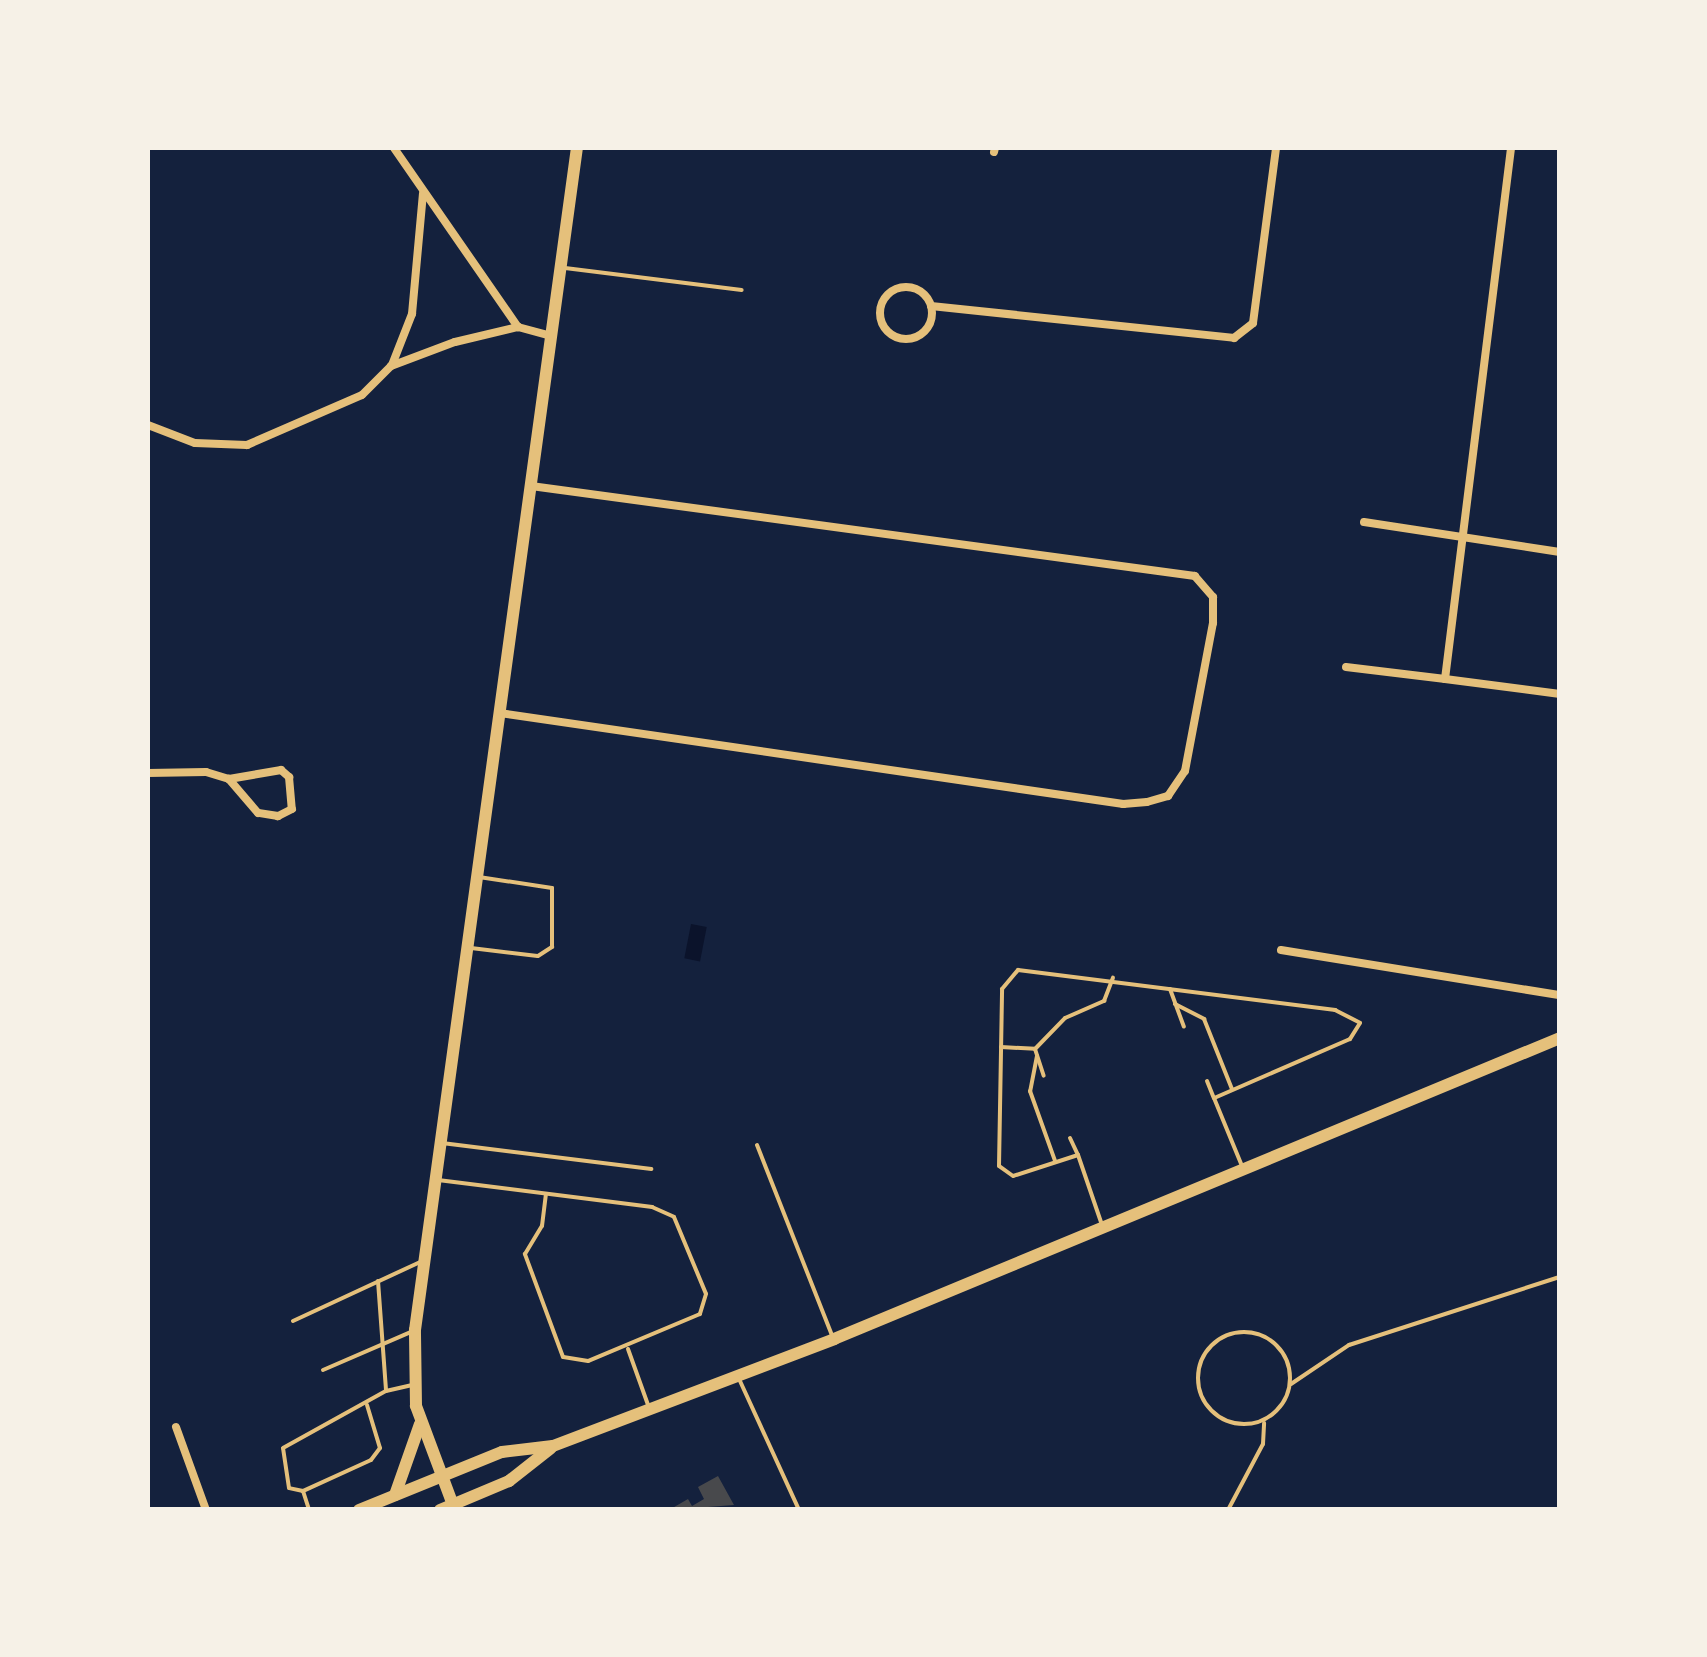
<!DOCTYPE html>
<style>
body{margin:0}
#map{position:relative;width:1707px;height:1657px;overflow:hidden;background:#14213d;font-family:"Zilla Slab",serif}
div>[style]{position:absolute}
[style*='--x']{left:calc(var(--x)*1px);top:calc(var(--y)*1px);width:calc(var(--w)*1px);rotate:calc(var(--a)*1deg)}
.water>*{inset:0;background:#0b132b;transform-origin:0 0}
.building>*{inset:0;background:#48494c}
.service>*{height:4px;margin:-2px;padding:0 2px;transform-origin:2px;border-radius:2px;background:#e5c07b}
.service>.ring{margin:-2px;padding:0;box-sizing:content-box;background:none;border:4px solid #e5c07b;border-radius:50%}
.minor>*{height:8px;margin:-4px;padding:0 4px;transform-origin:4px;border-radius:4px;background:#e5c07b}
.minor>.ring{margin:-4px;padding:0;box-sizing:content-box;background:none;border:8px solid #e5c07b;border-radius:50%}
.primary>*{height:12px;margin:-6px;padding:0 6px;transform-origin:6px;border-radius:6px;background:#e5c07b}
span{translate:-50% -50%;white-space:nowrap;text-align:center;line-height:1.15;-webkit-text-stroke:9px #f6f1e7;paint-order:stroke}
.frame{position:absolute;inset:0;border:150px solid #f6f1e7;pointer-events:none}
</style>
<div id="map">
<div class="water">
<div style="left:691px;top:924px;width:16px;height:35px;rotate:11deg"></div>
</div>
<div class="building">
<div style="clip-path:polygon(718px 1476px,734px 1505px,669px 1510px,688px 1499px,692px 1506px,704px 1499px,698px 1487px)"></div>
</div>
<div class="service">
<div style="--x:565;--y:268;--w:178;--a:7.1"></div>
<div style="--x:471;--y:948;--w:67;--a:6.8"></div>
<div style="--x:538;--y:956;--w:17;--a:-33"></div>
<div style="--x:552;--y:947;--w:59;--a:-90"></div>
<div style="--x:552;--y:888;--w:74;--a:-171.4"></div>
<div style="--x:1170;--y:989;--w:40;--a:69.8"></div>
<div style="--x:1175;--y:1004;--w:33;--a:27"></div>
<div style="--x:1204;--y:1019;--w:75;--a:68.2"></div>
<div style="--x:1001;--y:1047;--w:34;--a:3"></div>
<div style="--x:1035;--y:1049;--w:28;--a:72"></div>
<div style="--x:1035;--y:1049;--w:43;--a:-45.9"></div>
<div style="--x:1065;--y:1018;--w:43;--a:-23.6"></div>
<div style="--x:1104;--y:1001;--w:25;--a:-69"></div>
<div style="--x:1037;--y:1056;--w:36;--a:101"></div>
<div style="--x:1030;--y:1091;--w:74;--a:70.3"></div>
<div style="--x:1207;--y:1081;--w:18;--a:68"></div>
<div style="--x:1070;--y:1138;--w:19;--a:65"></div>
<div style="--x:442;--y:1143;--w:211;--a:7.1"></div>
<div style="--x:757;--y:1145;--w:204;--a:68.5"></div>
<div style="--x:438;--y:1180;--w:216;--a:7.2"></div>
<div style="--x:652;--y:1207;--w:24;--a:24"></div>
<div style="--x:674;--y:1217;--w:83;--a:67.4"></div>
<div style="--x:706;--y:1294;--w:21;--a:107"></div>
<div style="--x:700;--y:1314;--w:121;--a:157.2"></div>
<div style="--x:588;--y:1361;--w:25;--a:-171"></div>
<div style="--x:563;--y:1357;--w:110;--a:-110.3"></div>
<div style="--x:525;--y:1254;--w:33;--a:-59"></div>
<div style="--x:542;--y:1226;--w:32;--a:-83"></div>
<div style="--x:1102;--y:1225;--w:74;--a:-108.9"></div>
<div style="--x:1078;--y:1155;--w:68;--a:162.1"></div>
<div style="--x:1013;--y:1176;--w:17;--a:-144"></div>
<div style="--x:999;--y:1166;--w:177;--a:-89"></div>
<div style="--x:1002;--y:989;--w:25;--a:-50"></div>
<div style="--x:1018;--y:970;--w:320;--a:7.2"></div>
<div style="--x:1335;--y:1010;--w:28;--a:27"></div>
<div style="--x:1360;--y:1023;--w:19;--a:122"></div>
<div style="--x:1350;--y:1039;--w:148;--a:156.5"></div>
<div style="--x:1214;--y:1098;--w:74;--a:67.6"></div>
<div style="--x:378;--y:1281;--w:110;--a:85.8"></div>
<div style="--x:293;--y:1321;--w:142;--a:-24.9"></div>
<div class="ring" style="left:1198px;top:1332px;width:88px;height:88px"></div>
<div style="--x:628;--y:1349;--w:59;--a:70.3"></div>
<div style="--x:323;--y:1370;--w:96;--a:-23.4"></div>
<div style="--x:740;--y:1381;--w:142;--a:65.4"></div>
<div style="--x:1291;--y:1384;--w:70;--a:-33.9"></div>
<div style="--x:1349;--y:1345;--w:222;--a:-17.9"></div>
<div style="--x:367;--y:1405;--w:45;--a:73.2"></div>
<div style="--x:380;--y:1448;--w:15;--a:127"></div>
<div style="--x:371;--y:1460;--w:75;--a:155.5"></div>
<div style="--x:303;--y:1491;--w:14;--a:-168"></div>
<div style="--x:289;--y:1488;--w:40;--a:-98.5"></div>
<div style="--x:283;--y:1448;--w:118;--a:-29"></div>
<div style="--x:386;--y:1391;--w:28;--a:-13"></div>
<div style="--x:303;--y:1491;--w:20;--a:72"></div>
<div style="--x:1228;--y:1510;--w:75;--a:-62.1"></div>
<div style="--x:1263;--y:1444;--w:21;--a:-87"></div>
</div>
<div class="minor">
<div style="--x:394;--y:148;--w:218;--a:55.3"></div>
<div style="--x:994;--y:152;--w:4;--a:-76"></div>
<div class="ring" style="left:880px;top:287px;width:44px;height:44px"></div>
<div style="--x:931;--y:306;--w:305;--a:6"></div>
<div style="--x:1234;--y:338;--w:24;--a:-38"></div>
<div style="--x:1253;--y:323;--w:177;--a:-82.5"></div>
<div style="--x:392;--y:365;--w:55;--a:-68.6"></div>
<div style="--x:412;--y:314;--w:121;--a:-84.8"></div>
<div style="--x:148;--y:425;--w:50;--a:21"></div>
<div style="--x:195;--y:443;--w:52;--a:2.2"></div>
<div style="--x:247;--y:445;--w:125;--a:-23.5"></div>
<div style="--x:362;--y:395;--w:41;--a:-45"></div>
<div style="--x:391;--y:366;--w:68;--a:-20.6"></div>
<div style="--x:455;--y:342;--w:65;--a:-13.4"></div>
<div style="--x:518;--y:327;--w:35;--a:15"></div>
<div style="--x:1364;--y:522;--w:198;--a:8.7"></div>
<div style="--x:1346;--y:667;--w:100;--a:6.9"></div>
<div style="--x:1445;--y:679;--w:535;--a:-82.91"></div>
<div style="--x:1445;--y:679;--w:116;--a:7.4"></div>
<div style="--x:500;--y:713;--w:630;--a:8.31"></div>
<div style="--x:1123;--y:804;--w:24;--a:-5"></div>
<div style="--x:1147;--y:802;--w:22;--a:-16"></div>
<div style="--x:1168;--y:796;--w:30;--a:-56"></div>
<div style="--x:1185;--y:771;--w:151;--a:-79.3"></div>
<div style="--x:1213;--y:623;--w:26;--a:-90"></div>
<div style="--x:1213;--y:597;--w:28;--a:-131"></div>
<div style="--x:1195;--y:576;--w:670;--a:-172.28"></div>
<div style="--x:148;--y:773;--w:58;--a:-1"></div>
<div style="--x:206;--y:772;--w:24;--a:17"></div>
<div style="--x:229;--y:779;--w:53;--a:-9.8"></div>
<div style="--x:281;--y:770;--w:11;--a:41"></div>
<div style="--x:289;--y:777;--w:32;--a:85"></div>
<div style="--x:292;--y:809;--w:16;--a:153"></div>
<div style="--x:278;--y:816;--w:20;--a:-171"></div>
<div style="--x:258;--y:813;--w:45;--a:-130.5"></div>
<div style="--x:1281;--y:950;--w:283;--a:9.2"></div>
<div style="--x:176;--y:1427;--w:88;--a:70.1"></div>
</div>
<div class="primary">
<div style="--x:395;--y:1495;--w:75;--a:-70.6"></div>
<div style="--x:453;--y:1505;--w:106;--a:-110.5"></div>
<div style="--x:416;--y:1406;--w:76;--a:-90.8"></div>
<div style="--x:415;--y:1330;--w:1193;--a:-82.2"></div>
<div style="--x:359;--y:1510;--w:154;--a:-22.1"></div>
<div style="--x:502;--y:1452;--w:51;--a:-6.7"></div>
<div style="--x:553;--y:1446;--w:301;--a:-20.8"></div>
<div style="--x:834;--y:1339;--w:786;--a:-22.52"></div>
<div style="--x:440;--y:1510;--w:75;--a:-22.8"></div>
<div style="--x:509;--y:1481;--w:53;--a:-38.2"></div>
</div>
<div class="frame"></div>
</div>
